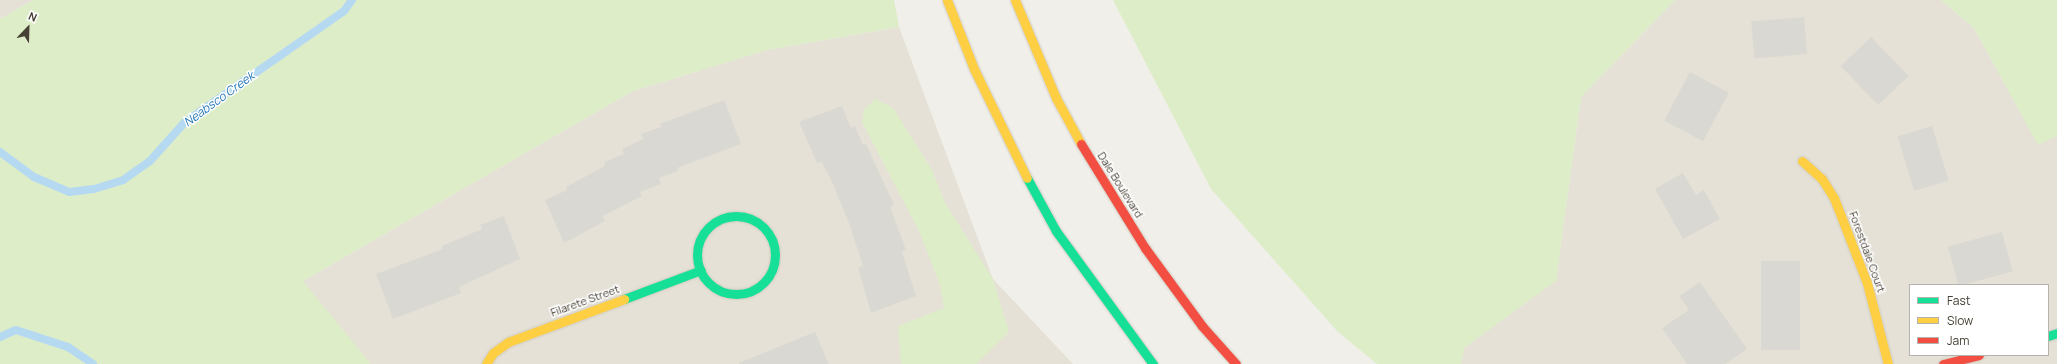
<!DOCTYPE html>
<style>
body{margin:0}
#map{position:relative;width:2057px;height:364px;overflow:hidden;background:#f0efea;font-family:Manrope,sans-serif}
div>[style]{position:absolute}
[style*='--x']{left:calc(var(--x)*1px);top:calc(var(--y)*1px);width:calc(var(--w)*1px);rotate:calc(var(--a)*1deg)}
.residential>*{inset:0;background:#e5e1d6}
.green>*{inset:0;background:#ddedc7}
.stream>*{height:8px;margin:-4px;padding:0 4px;transform-origin:4px;border-radius:4px;background:#b6d9f2}
.building>*{inset:0;background:#dad8d2;transform-origin:0 0}
.roads{filter:drop-shadow(0 0 1px #d0ccc0) drop-shadow(0 0 1px #d0ccc0)}
.fast>*{height:9px;margin:-4.5px;padding:0 4.5px;transform-origin:4.5px;border-radius:4.5px;background:#16e098}
.fast>.ring{margin:-4.5px;padding:0;box-sizing:content-box;background:none;border:9px solid #16e098;border-radius:50%}
.slow>*{height:9px;margin:-4.5px;padding:0 4.5px;transform-origin:4.5px;border-radius:4.5px;background:#ffcf43}
.jam>*{height:9px;margin:-4.5px;padding:0 4.5px;transform-origin:4.5px;border-radius:4.5px;background:#f24e42}
span{translate:-50% -50%;white-space:nowrap;text-align:center;line-height:1.15;-webkit-text-stroke:3px #fff;paint-order:stroke}
.street-label{font-size:11px;color:#474034}
.water-label{font-size:12px;color:#2679bb;font-style:italic}
.legend{position:absolute;left:1909px;top:284px;width:140px;height:72px;box-sizing:border-box;background:#fff;border:1px solid #b5b3ae;margin:0;padding:5px 7px;list-style:none;font-size:12px;color:#474034}
.legend li{display:flex;align-items:center;gap:8px;height:20px}
.legend b{width:20px;border:1px solid #b5b3ae}
.north{position:absolute;left:8px;top:8px;width:40px;height:40px;-webkit-text-stroke:3px #fff;paint-order:stroke;rotate:23deg;font-size:11px;font-weight:700;line-height:16px;text-align:center;color:#474034}
.north::after{content:'';display:block;margin:auto;width:14px;height:18px;background:#474034;clip-path:polygon(50% 0,100% 100%,50% 72%,0 100%)}
</style>
<div id="map">
<div class="residential">
<div style="clip-path:polygon(0 0,33px 0,0 19px)"></div>
<div style="clip-path:polygon(evenodd,1675px 0,1941px 0,1974px 28px,2038px 144px,2057px 136px,2057px 364px,1461px 364px,1464px 348px,1556px 280px,1581px 97px,1675px 0,1910px 285px,2048px 285px,2048px 355px,1910px 355px,1910px 285px)"></div>
<div style="clip-path:polygon(899px 27px,993px 279px,1073px 364px,324px 364px,303px 281px,633px 91px,767px 50px)"></div>
</div>
<div class="green">
<div style="clip-path:polygon(33px 0,894px 0,899px 27px,767px 50px,633px 91px,303px 281px,371px 364px,0 364px,0 19px)"></div>
<div style="clip-path:polygon(1113px 0,1675px 0,1581px 97px,1556px 281px,1464px 348px,1461px 364px,1377px 364px,1338px 332px,1211px 189px)"></div>
<div style="clip-path:polygon(1941px 0,2057px 0,2057px 136px,2038px 145px,1974px 28px)"></div>
<div style="clip-path:polygon(875px 99px,893px 108px,932px 170px,945px 203px,993px 279px,1009px 332px,976px 364px,901px 364px,898px 326px,944px 308px,940px 285px,920px 233px,862px 122px,864px 110px)"></div>
</div>
<div class="stream">
<div style="--x:0;--y:152;--w:42;--a:36.3"></div>
<div style="--x:34;--y:177;--w:38;--a:23"></div>
<div style="--x:69;--y:192;--w:25;--a:-7"></div>
<div style="--x:94;--y:189;--w:30;--a:-17"></div>
<div style="--x:123;--y:180;--w:33;--a:-35"></div>
<div style="--x:150;--y:161;--w:52;--a:-48.1"></div>
<div style="--x:185;--y:122;--w:194;--a:-34.9"></div>
<div style="--x:344;--y:11;--w:14;--a:-54"></div>
<div style="--x:0;--y:337;--w:17;--a:-24"></div>
<div style="--x:16;--y:330;--w:55;--a:18.1"></div>
<div style="--x:68;--y:347;--w:30;--a:34"></div>
</div>
<div class="building">
<div style="left:1804px;top:17px;width:37px;height:53px;rotate:85deg"></div>
<div style="left:1871px;top:37px;width:54px;height:42px;rotate:46deg"></div>
<div style="left:1690px;top:72px;width:44px;height:55px;rotate:28deg"></div>
<div style="clip-path:polygon(724px 100px,741px 144px,677px 168px,678px 171px,659px 178px,661px 184px,640px 192px,642px 196px,603px 216px,605px 221px,564px 243px,545px 200px,567px 190px,566px 187px,605px 166px,604px 162px,624px 154px,622px 149px,643px 139px,641px 134px,661px 127px,660px 124px)"></div>
<div style="clip-path:polygon(842px 106px,851px 128px,855px 126px,863px 145px,866px 144px,894px 205px,890px 207px,906px 250px,902px 252px,916px 296px,871px 313px,858px 268px,863px 266px,849px 223px,832px 182px,822px 162px,817px 163px,799px 122px)"></div>
<div style="left:1932px;top:126px;width:57px;height:36px;rotate:73deg"></div>
<div style="clip-path:polygon(1683px 173px,1696px 195px,1704px 190px,1720px 219px,1683px 239px,1655px 189px)"></div>
<div style="clip-path:polygon(504px 216px,520px 259px,459px 287px,461px 293px,393px 319px,376px 274px,443px 249px,442px 246px,482px 229px,480px 225px)"></div>
<div style="left:2002px;top:232px;width:41px;height:56px;rotate:75deg"></div>
<div style="left:1761px;top:261px;width:39px;height:89px"></div>
<div style="clip-path:polygon(1700px 282px,1747px 349px,1725px 364px,1687px 364px,1662px 328px,1689px 310px,1679px 296px)"></div>
<div style="clip-path:polygon(815px 332px,829px 364px,739px 364px,739px 363px)"></div>
</div>
<div class="roads">
<div class="fast">
<div style="--x:1027;--y:178;--w:60;--a:61.3"></div>
<div style="--x:1056;--y:231;--w:165;--a:53.9"></div>
<div class="ring" style="left:697px;top:216px;width:69px;height:69px"></div>
<div style="--x:624;--y:299;--w:82;--a:-20.6"></div>
<div style="--x:2048;--y:336;--w:9;--a:-18"></div>
</div>
<div class="slow">
<div style="--x:947;--y:0;--w:74;--a:68.6"></div>
<div style="--x:974;--y:69;--w:121;--a:64.1"></div>
<div style="--x:1015;--y:0;--w:106;--a:67.3"></div>
<div style="--x:1056;--y:98;--w:52;--a:61.5"></div>
<div style="--x:1802;--y:161;--w:27;--a:42"></div>
<div style="--x:1822;--y:179;--w:22;--a:58"></div>
<div style="--x:1834;--y:198;--w:91;--a:68.8"></div>
<div style="--x:1867;--y:283;--w:84;--a:75.5"></div>
<div style="--x:486;--y:364;--w:13;--a:-58"></div>
<div style="--x:493;--y:353;--w:19;--a:-36"></div>
<div style="--x:508;--y:342;--w:124;--a:-20.3"></div>
</div>
<div class="jam">
<div style="--x:1081;--y:144;--w:122;--a:58.4"></div>
<div style="--x:1145;--y:248;--w:97;--a:53.8"></div>
<div style="--x:1202;--y:326;--w:51;--a:48.2"></div>
<div style="--x:1943;--y:364;--w:37;--a:-14"></div>
</div>
</div>
<div class="street-label">
<span style="left:1120px;top:185px;rotate:58deg">Dale Boulevard</span>
<span style="left:1867px;top:252px;rotate:70deg">Forestdale Court</span>
<span style="left:585px;top:301px;rotate:-20deg">Filarete Street</span>
</div>
<div class="water-label">
<span style="left:219px;top:99px;rotate:-36deg">Neabsco Creek</span>
</div>
<ul class="legend">
<li><b style="height:5px;background:#16e098"></b>Fast</li>
<li><b style="height:5px;background:#ffcf43"></b>Slow</li>
<li><b style="height:5px;background:#f24e42"></b>Jam</li>
</ul>
<div class="north">N</div>
</div>
